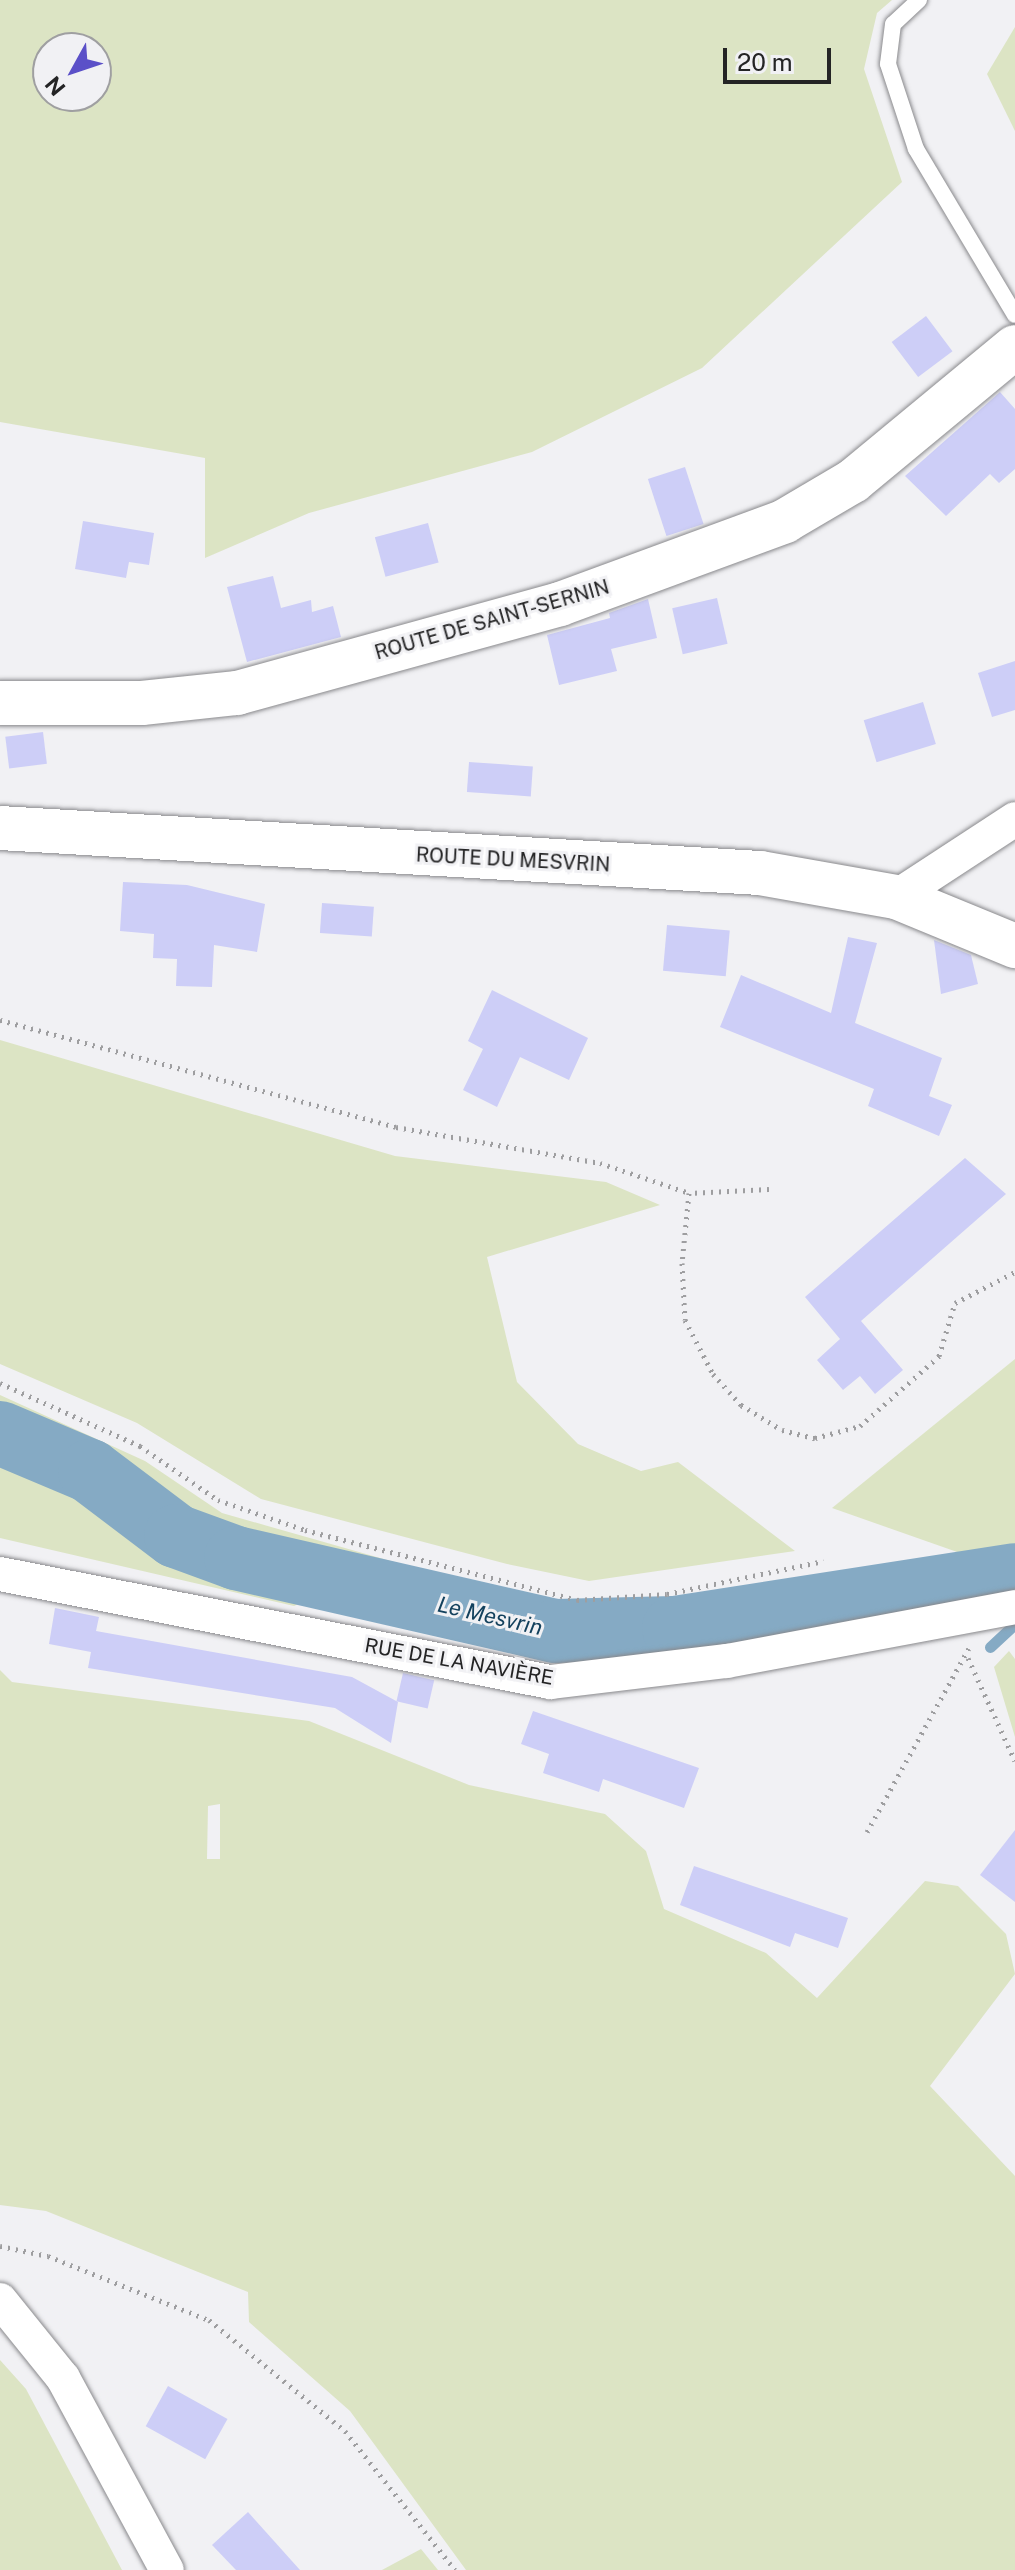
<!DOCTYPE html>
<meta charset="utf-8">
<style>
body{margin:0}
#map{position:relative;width:1015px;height:2570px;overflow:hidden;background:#f1f1f4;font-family:"Public Sans",sans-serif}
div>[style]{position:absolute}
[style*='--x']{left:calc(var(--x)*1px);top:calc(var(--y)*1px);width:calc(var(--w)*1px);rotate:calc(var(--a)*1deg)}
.green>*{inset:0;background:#dce4c4}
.stream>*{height:11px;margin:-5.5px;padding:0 5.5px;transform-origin:5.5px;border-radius:5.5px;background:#85aac4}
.river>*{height:64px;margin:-32px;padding:0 32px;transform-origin:32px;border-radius:32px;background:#85aac4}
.building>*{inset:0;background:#cdcef7;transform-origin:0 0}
.path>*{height:5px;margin-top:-2.5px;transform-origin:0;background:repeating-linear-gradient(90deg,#9e9ea0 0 2px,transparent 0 8px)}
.roads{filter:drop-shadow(0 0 2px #89898c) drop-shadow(0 0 2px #89898c)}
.lane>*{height:16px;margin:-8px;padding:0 8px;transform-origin:8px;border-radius:8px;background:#fff}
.street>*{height:34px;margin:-17px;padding:0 17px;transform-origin:17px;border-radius:17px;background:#fff}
.secondary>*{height:44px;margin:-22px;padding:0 22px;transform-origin:22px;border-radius:22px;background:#fff}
span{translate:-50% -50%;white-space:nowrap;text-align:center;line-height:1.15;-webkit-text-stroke:6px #f1f1f4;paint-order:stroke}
.street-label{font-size:20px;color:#242425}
.water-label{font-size:22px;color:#13415d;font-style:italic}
.north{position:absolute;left:32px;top:32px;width:80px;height:80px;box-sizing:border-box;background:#f1f1f4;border:2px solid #9f9fa1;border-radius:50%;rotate:230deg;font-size:22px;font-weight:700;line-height:32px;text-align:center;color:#242425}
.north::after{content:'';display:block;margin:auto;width:28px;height:36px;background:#5b50c8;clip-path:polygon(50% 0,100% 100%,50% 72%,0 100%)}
.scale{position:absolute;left:723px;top:48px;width:108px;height:36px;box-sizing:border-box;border:4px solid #242425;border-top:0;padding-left:10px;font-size:24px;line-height:28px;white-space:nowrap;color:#242425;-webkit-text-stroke:6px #f1f1f4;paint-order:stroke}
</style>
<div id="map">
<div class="green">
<div style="clip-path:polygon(evenodd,0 0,892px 0,877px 13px,864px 69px,902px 182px,702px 368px,532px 452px,309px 513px,205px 558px,205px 458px,0 422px,0 0,48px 48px,96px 48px,96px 96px,48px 96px,48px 48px)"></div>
<div style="clip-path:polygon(1015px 27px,1015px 131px,987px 74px)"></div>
<div style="clip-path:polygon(0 1040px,395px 1156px,606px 1182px,660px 1205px,487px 1257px,517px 1382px,578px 1444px,641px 1471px,678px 1462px,795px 1551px,589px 1581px,507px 1564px,261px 1499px,137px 1423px,0 1364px)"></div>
<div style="clip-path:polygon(1015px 1359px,1015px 1556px,960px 1553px,832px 1508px)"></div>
<div style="clip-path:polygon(0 1395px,145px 1461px,222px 1513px,542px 1604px,523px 1610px,304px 1561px,160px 1513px,114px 1469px,0 1424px)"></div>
<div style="clip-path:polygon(0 1447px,70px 1473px,164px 1542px,319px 1595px,294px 1606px,0 1538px)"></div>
<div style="clip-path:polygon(1009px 1651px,1015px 1659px,1015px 1737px,994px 1667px)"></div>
<div style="clip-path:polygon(evenodd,0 1670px,12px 1682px,309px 1721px,469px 1785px,605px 1814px,646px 1851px,664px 1909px,766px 1953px,817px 1998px,925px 1881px,958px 1886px,1006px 1934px,1015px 1974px,930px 2086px,1015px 2176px,1015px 2570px,466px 2570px,350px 2411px,249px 2322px,248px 2292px,46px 2211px,0 2205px,0 1670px,220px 1804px,220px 1859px,207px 1859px,208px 1806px,220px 1804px)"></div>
<div style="clip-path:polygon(0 2360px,26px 2389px,122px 2570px,0 2570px)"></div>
<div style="clip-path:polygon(421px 2549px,438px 2570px,382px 2570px)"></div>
</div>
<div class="stream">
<div style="--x:990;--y:1647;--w:34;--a:-43"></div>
</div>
<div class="river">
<div style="--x:0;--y:1433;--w:98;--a:22.9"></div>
<div style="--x:90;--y:1471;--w:108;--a:37.1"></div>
<div style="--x:176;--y:1536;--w:64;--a:20.1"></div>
<div style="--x:236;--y:1558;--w:328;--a:12.9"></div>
<div style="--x:556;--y:1631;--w:118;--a:-1.5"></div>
<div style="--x:674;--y:1628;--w:345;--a:-8.8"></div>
</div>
<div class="building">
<div style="left:926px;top:316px;width:44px;height:43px;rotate:53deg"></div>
<div style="clip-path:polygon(1000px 392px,1015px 409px,1015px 469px,999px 483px,990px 474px,946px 516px,905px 476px)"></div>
<div style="left:685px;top:467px;width:60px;height:39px;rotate:72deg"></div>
<div style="clip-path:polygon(83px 521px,154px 533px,149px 565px,129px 562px,126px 578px,75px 569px)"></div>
<div style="left:428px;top:523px;width:41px;height:55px;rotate:75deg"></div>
<div style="clip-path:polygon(273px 576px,281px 608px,311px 600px,312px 612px,333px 606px,341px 637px,247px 662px,227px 587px)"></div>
<div style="left:717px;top:598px;width:47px;height:46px;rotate:77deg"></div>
<div style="clip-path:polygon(648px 599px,657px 638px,611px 649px,617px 671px,559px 685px,547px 635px,610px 618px,609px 613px)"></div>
<div style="clip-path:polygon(1015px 661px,1015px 710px,992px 717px,978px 673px)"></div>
<div style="left:923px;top:702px;width:44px;height:62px;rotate:73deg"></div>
<div style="left:43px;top:732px;width:32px;height:38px;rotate:83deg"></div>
<div style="left:469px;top:762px;width:64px;height:30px;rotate:4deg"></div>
<div style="clip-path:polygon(123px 882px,187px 885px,265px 904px,257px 952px,214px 945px,212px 987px,176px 986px,177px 959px,153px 958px,154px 934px,120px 931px)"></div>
<div style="left:322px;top:903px;width:52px;height:30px;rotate:4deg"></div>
<div style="left:667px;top:925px;width:63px;height:46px;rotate:5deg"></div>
<div style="clip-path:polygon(848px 937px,877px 943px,855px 1023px,942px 1058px,929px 1096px,952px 1105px,939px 1136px,868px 1106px,874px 1089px,720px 1027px,741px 975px,831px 1013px)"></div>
<div style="clip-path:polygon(934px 940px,971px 955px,978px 984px,941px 994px)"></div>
<div style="clip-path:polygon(492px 990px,588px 1038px,569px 1080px,520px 1057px,497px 1107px,463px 1090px,483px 1049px,468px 1041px)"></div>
<div style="clip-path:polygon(965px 1158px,1006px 1194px,861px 1321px,903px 1370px,875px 1394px,860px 1376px,843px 1390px,817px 1360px,840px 1339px,805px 1297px)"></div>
<div style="clip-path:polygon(55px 1608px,99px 1617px,96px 1631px,352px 1677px,398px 1702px,391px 1743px,335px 1708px,88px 1668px,91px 1652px,49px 1644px)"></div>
<div style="left:403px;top:1673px;width:32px;height:29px;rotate:13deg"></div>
<div style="clip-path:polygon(533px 1711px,699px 1768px,684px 1808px,603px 1779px,599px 1792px,543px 1773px,549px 1754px,521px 1744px)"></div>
<div style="clip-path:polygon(1015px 1830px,1015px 1902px,980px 1875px)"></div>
<div style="clip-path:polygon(694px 1866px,848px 1918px,838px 1948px,795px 1933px,790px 1947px,680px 1905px)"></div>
<div style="left:168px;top:2386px;width:68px;height:46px;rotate:29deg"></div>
<div style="clip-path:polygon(248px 2512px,300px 2570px,236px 2570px,212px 2545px)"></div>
</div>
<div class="path">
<div style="--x:0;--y:1020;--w:410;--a:15.1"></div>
<div style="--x:396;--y:1127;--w:207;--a:10"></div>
<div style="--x:600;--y:1163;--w:94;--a:18.6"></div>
<div style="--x:769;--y:1189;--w:80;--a:177.1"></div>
<div style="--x:689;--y:1193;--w:70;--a:95.7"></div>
<div style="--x:682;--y:1263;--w:57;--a:87"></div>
<div style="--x:685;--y:1320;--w:61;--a:62.6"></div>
<div style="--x:713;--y:1374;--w:42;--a:47.9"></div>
<div style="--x:741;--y:1405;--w:48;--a:31.4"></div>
<div style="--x:782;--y:1430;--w:34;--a:14"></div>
<div style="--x:815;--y:1438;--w:47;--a:-14.9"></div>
<div style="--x:860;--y:1426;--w:106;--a:-41.5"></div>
<div style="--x:939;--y:1356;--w:55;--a:-73.2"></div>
<div style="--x:955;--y:1303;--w:68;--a:-27.3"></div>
<div style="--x:0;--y:1383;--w:154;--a:24.2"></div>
<div style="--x:140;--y:1446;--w:95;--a:34.7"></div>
<div style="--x:218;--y:1500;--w:92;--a:19"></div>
<div style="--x:305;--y:1530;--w:281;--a:14.4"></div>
<div style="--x:577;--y:1600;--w:90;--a:-3.8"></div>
<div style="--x:667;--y:1594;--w:160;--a:-11.9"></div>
<div style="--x:968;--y:1658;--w:113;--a:65.5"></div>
<div style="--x:867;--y:1832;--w:210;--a:-61"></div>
<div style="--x:0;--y:2246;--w:49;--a:11.8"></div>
<div style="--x:48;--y:2256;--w:173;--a:21.7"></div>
<div style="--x:209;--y:2320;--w:176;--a:39.2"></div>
<div style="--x:345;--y:2431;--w:177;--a:51.6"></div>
</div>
<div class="roads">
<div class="lane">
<div style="--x:919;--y:0;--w:35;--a:137"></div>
<div style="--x:893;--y:24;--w:40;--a:97.1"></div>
<div style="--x:888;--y:64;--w:89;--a:71.8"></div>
<div style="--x:916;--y:149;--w:193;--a:59.2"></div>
</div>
<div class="street">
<div style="--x:896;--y:897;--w:142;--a:-33.2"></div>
<div style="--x:0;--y:1574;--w:561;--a:11.11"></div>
<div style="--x:550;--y:1682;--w:178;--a:-6.8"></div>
<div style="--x:727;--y:1661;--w:293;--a:-10.6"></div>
<div style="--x:0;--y:2300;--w:100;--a:51.1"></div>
<div style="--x:63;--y:2378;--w:218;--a:61.6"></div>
</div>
<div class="secondary">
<div style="--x:0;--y:703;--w:142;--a:0"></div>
<div style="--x:142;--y:703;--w:96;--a:-6"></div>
<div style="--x:237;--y:693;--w:335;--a:-15.4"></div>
<div style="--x:560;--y:604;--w:240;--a:-20.2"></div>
<div style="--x:785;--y:521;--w:79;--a:-30.5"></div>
<div style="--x:853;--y:481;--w:210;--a:-39.6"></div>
<div style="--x:0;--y:828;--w:761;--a:3.39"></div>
<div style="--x:760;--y:873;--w:138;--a:10"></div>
<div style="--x:896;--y:897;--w:129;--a:22.4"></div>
</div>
</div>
<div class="street-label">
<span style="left:492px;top:620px;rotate:-16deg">ROUTE DE SAINT-SERNIN</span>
<span style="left:513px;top:860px;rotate:3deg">ROUTE DU MESVRIN</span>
<span style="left:459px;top:1662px;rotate:10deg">RUE DE LA NAVIÈRE</span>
</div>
<div class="water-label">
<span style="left:490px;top:1616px;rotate:13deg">Le Mesvrin</span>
</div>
<div class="north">N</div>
<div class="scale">20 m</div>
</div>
